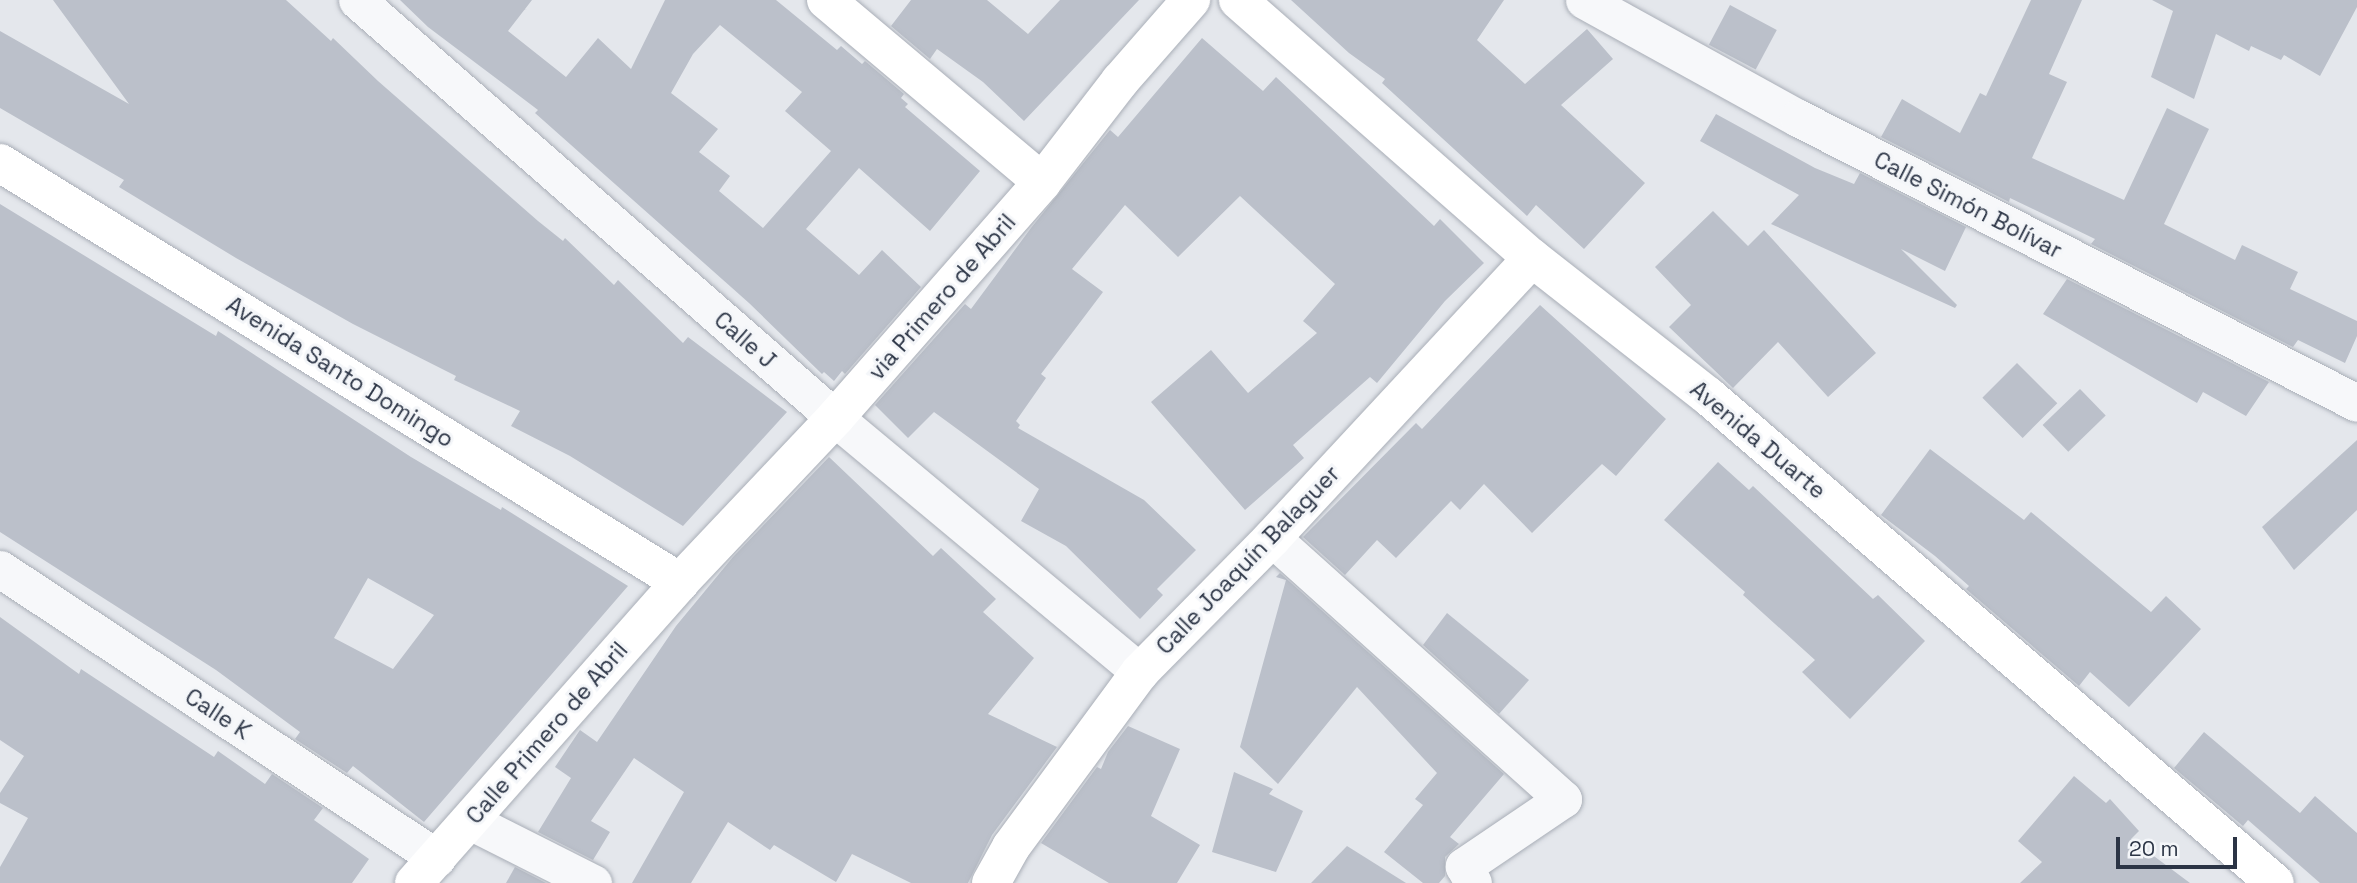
<!DOCTYPE html>
<meta charset="utf-8">
<style>
body{margin:0}
#map{position:relative;width:2357px;height:883px;overflow:hidden;background:#e4e7ec;font-family:"Space Grotesk",sans-serif}
div>[style]{position:absolute}
[style*='--x']{left:calc(var(--x)*1px);top:calc(var(--y)*1px);width:calc(var(--w)*1px);rotate:calc(var(--a)*1deg)}
.building>*{inset:0;background:#bbc0ca;transform-origin:0 0}
.roads{filter:drop-shadow(0 0 2px #a9aeb7) drop-shadow(0 0 2px #a9aeb7)}
.street>*{height:37px;margin:-18.5px;padding:0 18.5px;transform-origin:18.5px;border-radius:18.5px;background:#f7f8fa}
.secondary>*{height:38px;margin:-19px;padding:0 19px;transform-origin:19px;border-radius:19px;background:#fff}
.primary>*{height:38px;margin:-19px;padding:0 19px;transform-origin:19px;border-radius:19px;background:#fff}
span{translate:-50% -50%;white-space:nowrap;text-align:center;line-height:1.15;-webkit-text-stroke:6px #f4f6f9;paint-order:stroke}
.street-label{font-size:23px;color:#2b3445}
.scale{position:absolute;left:2116px;top:837px;width:121px;height:32px;box-sizing:border-box;border:4px solid #2b3445;border-top:0;padding-left:9px;font-size:21px;line-height:24px;white-space:nowrap;color:#2b3445;-webkit-text-stroke:5px #f4f6f9;paint-order:stroke}
</style>
<div id="map">
<div class="building">
<div style="clip-path:polygon(53px 0,286px 0,331px 41px,333px 38px,378px 81px,538px 221px,563px 241px,565px 238px,614px 285px,618px 280px,683px 343px,688px 337px,787px 412px,683px 526px,570px 456px,511px 426px,520px 411px,454px 380px,456px 376px,353px 324px,236px 258px,119px 187px,124px 180px,0 108px,0 31px,129px 104px)"></div>
<div style="clip-path:polygon(evenodd,400px 0,532px 0,508px 31px,566px 77px,598px 38px,631px 69px,665px 0,776px 0,837px 50px,841px 46px,862px 64px,865px 61px,904px 94px,901px 98px,908px 104px,905px 107px,980px 171px,930px 231px,859px 168px,806px 229px,859px 275px,882px 250px,921px 287px,845px 374px,842px 371px,834px 381px,824px 372px,822px 374px,749px 303px,535px 113px,538px 110px,428px 27px,400px 0,720px 25px,802px 92px,785px 111px,831px 151px,763px 228px,719px 191px,730px 176px,699px 152px,718px 129px,671px 93px,693px 54px,720px 25px)"></div>
<div style="clip-path:polygon(911px 0,987px 0,1028px 34px,1060px 0,1139px 0,1024px 121px,983px 82px,937px 49px,930px 59px,891px 26px)"></div>
<div style="clip-path:polygon(1291px 0,1504px 0,1477px 40px,1525px 84px,1587px 29px,1613px 59px,1561px 105px,1645px 183px,1584px 249px,1536px 205px,1527px 216px,1382px 83px,1385px 79px,1349px 53px)"></div>
<div style="clip-path:polygon(2031px 0,2082px 0,2049px 74px,2067px 82px,2032px 158px,2124px 200px,2167px 108px,2209px 129px,2164px 224px,2235px 260px,2242px 245px,2298px 272px,2290px 289px,2357px 321px,2357px 336px,2345px 363px,2298px 340px,2293px 347px,2091px 244px,2095px 239px,2010px 198px,2009px 202px,1881px 137px,1902px 99px,1960px 133px,1980px 93px,1986px 96px)"></div>
<div style="clip-path:polygon(2152px 0,2357px 0,2357px 7px,2320px 76px,2284px 55px,2281px 60px,2251px 46px,2249px 51px,2216px 34px,2194px 99px,2151px 77px,2173px 11px)"></div>
<div style="left:1730px;top:5px;width:53px;height:45px;rotate:28deg"></div>
<div style="clip-path:polygon(1202px 38px,1263px 91px,1276px 77px,1434px 226px,1440px 219px,1484px 263px,1445px 301px,1377px 383px,1370px 377px,1293px 445px,1304px 458px,1245px 510px,1151px 402px,1211px 350px,1248px 393px,1317px 333px,1303px 321px,1335px 284px,1240px 196px,1178px 257px,1125px 205px,1072px 269px,1103px 292px,1041px 374px,1046px 378px,1016px 421px,1020px 425px,1018px 428px,1144px 500px,1196px 550px,1157px 589px,1163px 595px,1140px 619px,1066px 546px,1021px 521px,1039px 489px,934px 412px,908px 438px,875px 405px,965px 304px,971px 309px,1031px 228px,1110px 130px,1118px 137px)"></div>
<div style="clip-path:polygon(1716px 114px,1815px 168px,1854px 184px,1860px 173px,1966px 227px,1945px 271px,1901px 249px,1957px 305px,1955px 308px,1771px 224px,1799px 195px,1700px 141px)"></div>
<div style="clip-path:polygon(evenodd,0 204px,216px 336px,218px 331px,411px 457px,501px 510px,502px 507px,628px 586px,424px 822px,353px 766px,347px 773px,295px 739px,300px 732px,216px 670px,0 532px,0 204px,368px 578px,434px 615px,393px 669px,334px 638px,368px 578px)"></div>
<div style="clip-path:polygon(1713px 211px,1748px 246px,1764px 230px,1876px 353px,1828px 397px,1778px 342px,1733px 388px,1669px 327px,1691px 305px,1655px 267px)"></div>
<div style="clip-path:polygon(2067px 279px,2269px 382px,2246px 416px,2203px 392px,2197px 403px,2043px 314px)"></div>
<div style="clip-path:polygon(1540px 305px,1666px 419px,1616px 476px,1602px 464px,1532px 533px,1484px 484px,1460px 510px,1451px 501px,1396px 558px,1377px 540px,1345px 575px,1303px 537px,1416px 423px,1422px 429px)"></div>
<div style="left:2017px;top:363px;width:57px;height:49px;rotate:45deg"></div>
<div style="left:2080px;top:389px;width:37px;height:52px;rotate:46deg"></div>
<div style="clip-path:polygon(2357px 440px,2357px 510px,2294px 570px,2262px 527px)"></div>
<div style="clip-path:polygon(1930px 449px,2024px 520px,2031px 512px,2151px 612px,2166px 596px,2201px 629px,2129px 707px,2090px 672px,2079px 686px,1966px 589px,1969px 586px,1935px 556px,1881px 515px)"></div>
<div style="clip-path:polygon(829px 457px,933px 556px,941px 548px,996px 599px,983px 612px,1034px 658px,988px 714px,1057px 747px,992px 835px,968px 883px,911px 883px,852px 854px,836px 882px,774px 845px,770px 850px,728px 822px,691px 883px,632px 883px,684px 792px,634px 758px,591px 821px,610px 832px,593px 860px,538px 832px,571px 778px,555px 767px,580px 730px,597px 742px,676px 626px,733px 557px)"></div>
<div style="clip-path:polygon(1718px 462px,1749px 490px,1753px 486px,1873px 599px,1878px 595px,1925px 641px,1850px 719px,1802px 672px,1815px 660px,1743px 595px,1745px 592px,1664px 520px)"></div>
<div style="clip-path:polygon(1280px 573px,1504px 774px,1450px 837px,1459px 844px,1445px 857px,1445px 876px,1439px 883px,1423px 883px,1384px 852px,1423px 805px,1415px 799px,1437px 773px,1357px 687px,1278px 784px,1240px 747px,1286px 580px,1276px 577px)"></div>
<div style="clip-path:polygon(1447px 613px,1529px 680px,1499px 714px,1423px 645px)"></div>
<div style="clip-path:polygon(0 617px,79px 674px,81px 669px,214px 757px,218px 751px,265px 784px,272px 774px,323px 808px,314px 820px,369px 859px,352px 883px,0 883px,0 867px,28px 818px,0 803px,0 793px,24px 756px,0 740px)"></div>
<div style="clip-path:polygon(1128px 726px,1180px 749px,1151px 816px,1200px 845px,1177px 883px,1109px 883px,1041px 843px,1097px 767px,1101px 769px,1108px 752px)"></div>
<div style="clip-path:polygon(2204px 732px,2300px 813px,2315px 796px,2357px 833px,2357px 883px,2320px 883px,2248px 820px,2243px 826px,2174px 768px)"></div>
<div style="clip-path:polygon(1234px 772px,1273px 789px,1269px 794px,1303px 811px,1276px 872px,1212px 852px)"></div>
<div style="clip-path:polygon(2074px 776px,2106px 803px,2110px 799px,2139px 831px,2131px 839px,2190px 883px,2020px 883px,2042px 862px,2018px 841px)"></div>
<div style="clip-path:polygon(1347px 846px,1406px 883px,1311px 883px)"></div>
<div style="clip-path:polygon(515px 867px,546px 883px,506px 883px)"></div>
</div>
<div class="roads">
<div class="street">
<div style="--x:357;--y:0;--w:635;--a:41.17"></div>
<div style="--x:835;--y:418;--w:397;--a:39.8"></div>
<div style="--x:1584;--y:0;--w:244;--a:28.9"></div>
<div style="--x:1798;--y:118;--w:627;--a:27.01"></div>
<div style="--x:1272;--y:538;--w:391;--a:41.9"></div>
<div style="--x:1563;--y:799;--w:120;--a:145.9"></div>
<div style="--x:1464;--y:866;--w:19;--a:62"></div>
<div style="--x:0;--y:569;--w:524;--a:33.48"></div>
<div style="--x:470;--y:821;--w:138;--a:26.8"></div>
</div>
<div class="secondary">
<div style="--x:0;--y:163;--w:799;--a:31.64"></div>
<div style="--x:414;--y:883;--w:402;--a:-48.5"></div>
<div style="--x:680;--y:582;--w:226;--a:-46.6"></div>
<div style="--x:835;--y:418;--w:314;--a:-48.7"></div>
<div style="--x:991;--y:883;--w:41;--a:-60.9"></div>
<div style="--x:1011;--y:847;--w:217;--a:-53.6"></div>
<div style="--x:1140;--y:672;--w:188;--a:-45.4"></div>
<div style="--x:1272;--y:538;--w:382;--a:-47.1"></div>
</div>
<div class="primary">
<div style="--x:826;--y:0;--w:282;--a:40.1"></div>
<div style="--x:1042;--y:182;--w:128;--a:-52.3"></div>
<div style="--x:1120;--y:81;--w:108;--a:-48.8"></div>
<div style="--x:1238;--y:0;--w:391;--a:41.3"></div>
<div style="--x:1532;--y:258;--w:224;--a:38.1"></div>
<div style="--x:1708;--y:396;--w:747;--a:40.66"></div>
</div>
</div>
<div class="street-label">
<span style="left:1968px;top:205px;rotate:27deg">Calle Simón Bolívar</span>
<span style="left:942px;top:297px;rotate:-49deg">via Primero de Abril</span>
<span style="left:745px;top:340px;rotate:41deg">Calle J</span>
<span style="left:340px;top:372px;rotate:32deg">Avenida Santo Domingo</span>
<span style="left:1758px;top:440px;rotate:40deg">Avenida Duarte</span>
<span style="left:1248px;top:560px;rotate:-46deg">Calle Joaquín Balaguer</span>
<span style="left:218px;top:714px;rotate:33deg">Calle K</span>
<span style="left:547px;top:733px;rotate:-49deg">Calle Primero de Abril</span>
</div>
<div class="scale">20 m</div>
</div>
